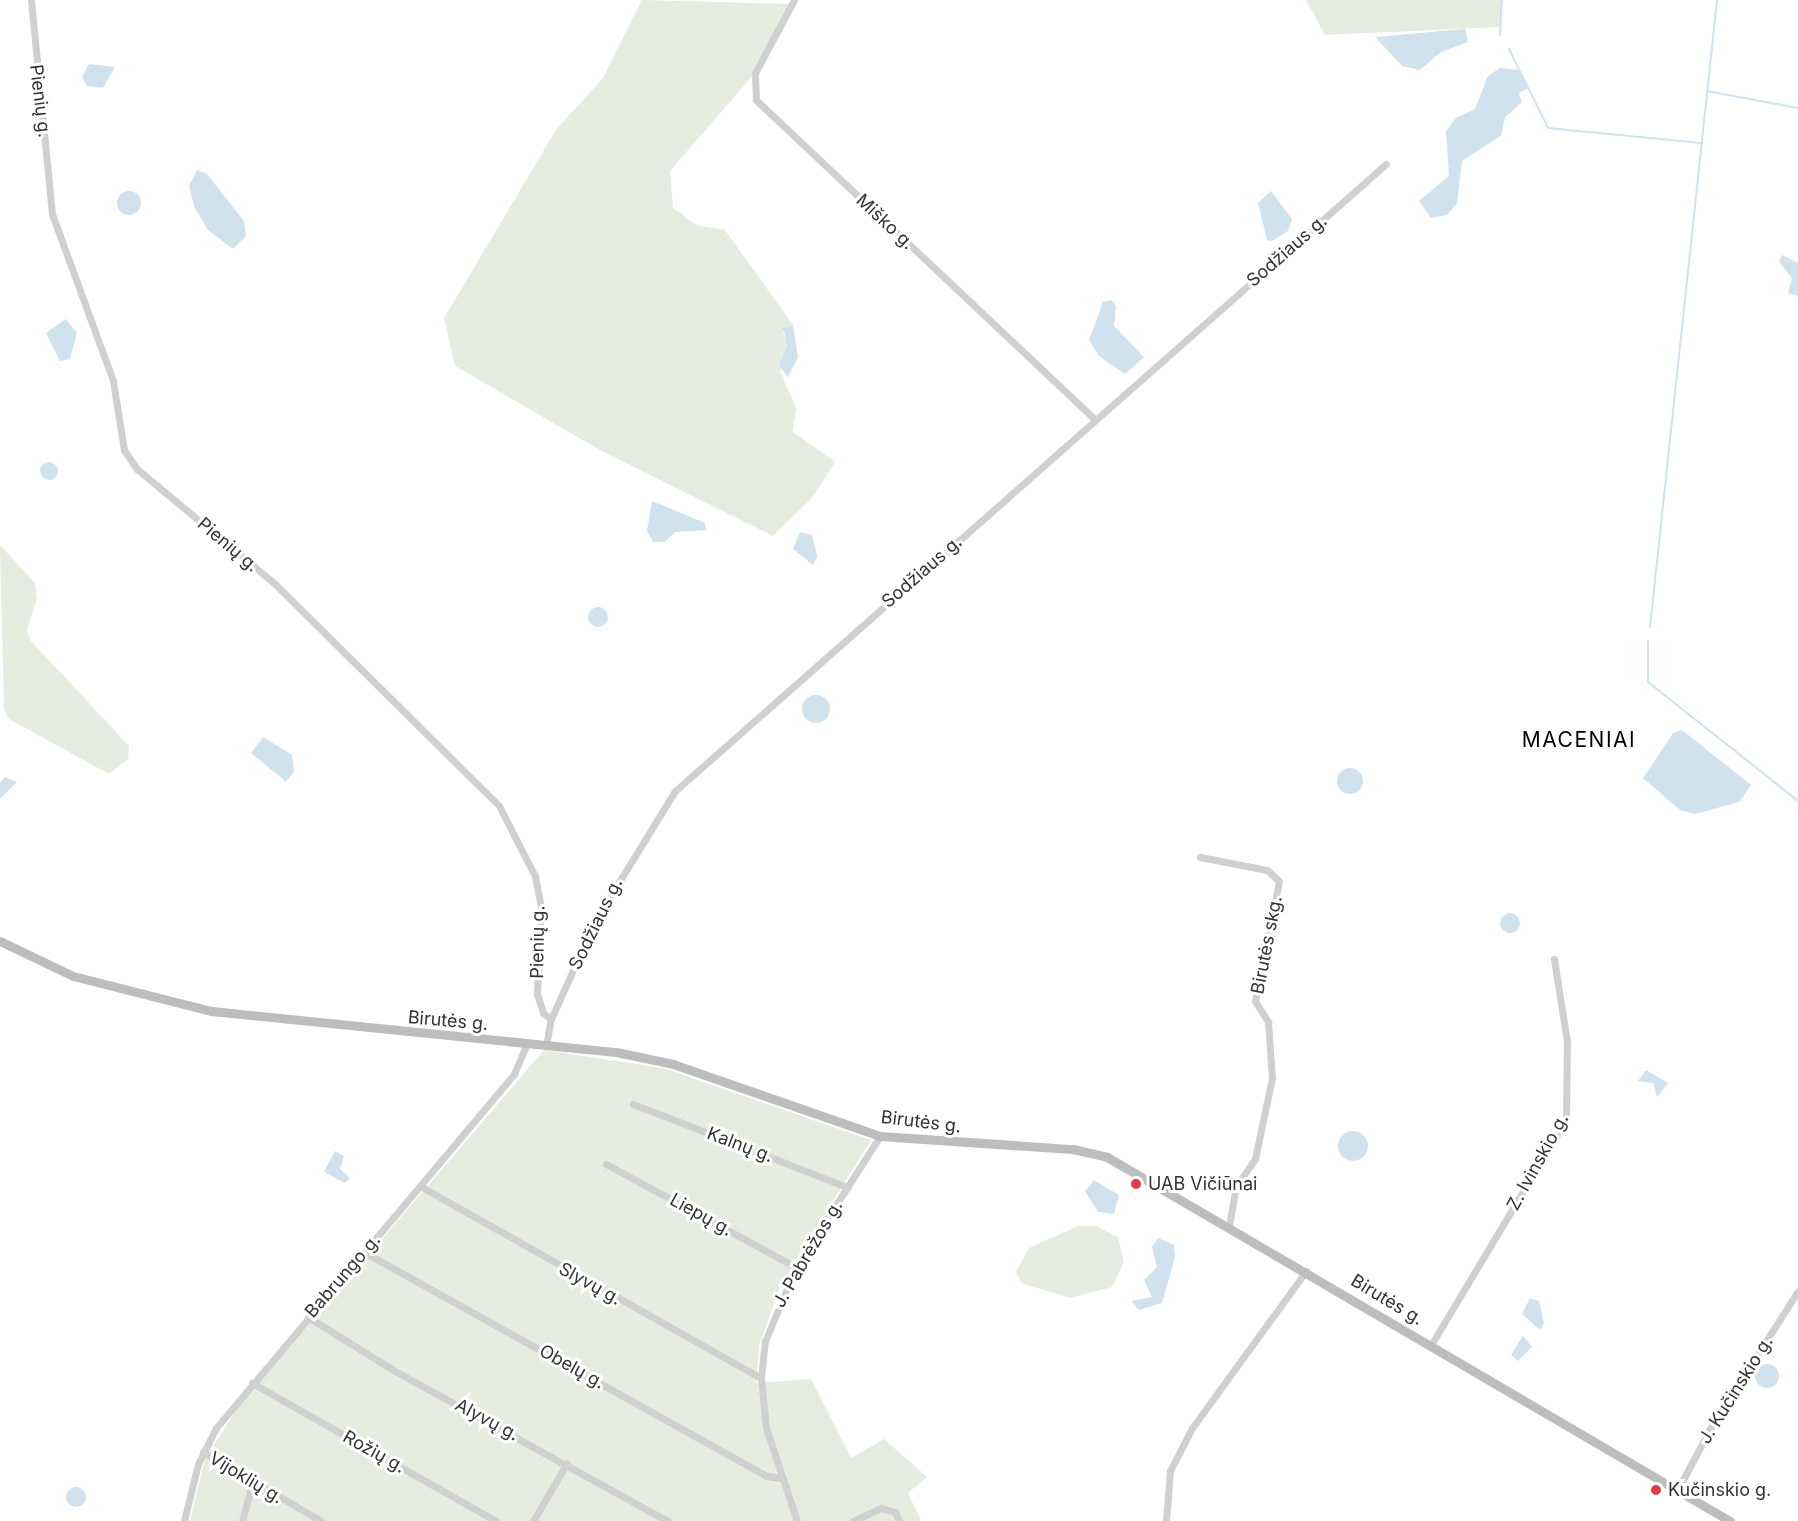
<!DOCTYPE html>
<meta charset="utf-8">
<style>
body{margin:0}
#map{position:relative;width:1798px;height:1521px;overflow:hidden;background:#fff;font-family:Inter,sans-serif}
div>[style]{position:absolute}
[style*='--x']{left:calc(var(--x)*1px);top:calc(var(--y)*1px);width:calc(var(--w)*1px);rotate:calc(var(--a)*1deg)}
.green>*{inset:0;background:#e6ecdf}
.water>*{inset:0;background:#cfe2ee}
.round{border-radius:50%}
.stream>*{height:2px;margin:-1px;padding:0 1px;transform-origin:1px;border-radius:1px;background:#cfe2ee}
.minor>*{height:7px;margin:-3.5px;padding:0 3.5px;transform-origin:3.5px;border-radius:3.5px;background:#d0d0d0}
.secondary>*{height:9px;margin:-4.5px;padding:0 4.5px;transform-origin:4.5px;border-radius:4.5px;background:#bdbdbd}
.dots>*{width:16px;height:16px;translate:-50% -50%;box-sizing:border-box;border:3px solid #fff;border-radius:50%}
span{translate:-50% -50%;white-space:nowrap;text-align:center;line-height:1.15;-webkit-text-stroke:6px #fff;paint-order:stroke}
.street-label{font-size:18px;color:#333}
.poi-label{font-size:18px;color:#333}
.left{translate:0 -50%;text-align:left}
.quarter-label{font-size:21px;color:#000;letter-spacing:1.5px}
</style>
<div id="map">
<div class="green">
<div style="clip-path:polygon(642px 0,793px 4px,755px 73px,670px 171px,673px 208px,696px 225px,725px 230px,793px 325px,783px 332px,787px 346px,780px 371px,796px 408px,793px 432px,835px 462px,812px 498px,773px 536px,600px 450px,455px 366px,444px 318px,556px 130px,603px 78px)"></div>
<div style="clip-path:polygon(1306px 0,1503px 0,1500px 27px,1325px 35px)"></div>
<div style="clip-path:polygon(0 545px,35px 583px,37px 599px,27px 629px,30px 640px,129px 746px,128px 759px,109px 774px,9px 719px,4px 709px)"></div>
<div style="clip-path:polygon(544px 1050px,663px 1068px,871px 1140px,780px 1287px,759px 1346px,757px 1383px,811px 1379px,851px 1458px,884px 1439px,927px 1477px,908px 1493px,921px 1521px,190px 1521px,205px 1459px,238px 1407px)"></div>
<div style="clip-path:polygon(1078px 1226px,1096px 1226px,1118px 1237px,1124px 1262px,1112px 1287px,1070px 1298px,1021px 1283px,1016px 1272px,1029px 1248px)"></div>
</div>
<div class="water">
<div style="clip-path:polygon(1465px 29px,1468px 42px,1441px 52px,1420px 70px,1402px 66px,1375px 37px)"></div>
<div style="clip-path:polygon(89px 64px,115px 67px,103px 88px,87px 86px,82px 77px)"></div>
<div style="clip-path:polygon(1500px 68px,1519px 70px,1528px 88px,1519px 93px,1522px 102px,1505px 117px,1501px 136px,1462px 161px,1457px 204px,1447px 215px,1431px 218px,1419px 201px,1449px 176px,1446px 131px,1456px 118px,1475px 109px,1488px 76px)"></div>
<div style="clip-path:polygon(197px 170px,207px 174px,244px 221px,246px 236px,233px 249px,208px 230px,195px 209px,189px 186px)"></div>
<div style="clip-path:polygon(1271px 191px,1292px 219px,1288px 231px,1272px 241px,1267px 240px,1258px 203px)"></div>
<div class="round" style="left:117px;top:191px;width:24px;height:24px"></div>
<div style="clip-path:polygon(1782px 255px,1798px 263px,1798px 296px,1788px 293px,1792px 278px,1779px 262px)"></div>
<div style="clip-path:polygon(1111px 300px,1116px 306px,1114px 326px,1144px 357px,1125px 374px,1099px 356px,1089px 340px,1103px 302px)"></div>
<div style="clip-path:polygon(66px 319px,77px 333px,70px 359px,60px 361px,46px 333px)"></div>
<div style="clip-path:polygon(793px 325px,798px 357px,788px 377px,779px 366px,787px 346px,783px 328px)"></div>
<div class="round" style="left:40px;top:462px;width:18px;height:18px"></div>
<div style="clip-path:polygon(652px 501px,705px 523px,706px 530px,675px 532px,665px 542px,653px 542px,647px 531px)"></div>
<div style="clip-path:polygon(800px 532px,812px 535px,817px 556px,813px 565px,793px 549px)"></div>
<div class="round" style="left:588px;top:607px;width:20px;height:20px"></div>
<div class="round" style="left:802px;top:695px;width:28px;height:28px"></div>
<div style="clip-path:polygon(1682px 730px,1751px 785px,1739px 802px,1695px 814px,1680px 810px,1643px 778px,1673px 733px)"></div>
<div style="clip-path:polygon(263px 737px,292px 755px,294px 771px,286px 782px,251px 753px)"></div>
<div class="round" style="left:1337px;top:768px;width:26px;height:26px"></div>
<div style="clip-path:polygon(5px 777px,17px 782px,0 799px,0 783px)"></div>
<div class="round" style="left:1500px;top:913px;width:20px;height:20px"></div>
<div style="clip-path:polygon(1646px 1070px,1668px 1083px,1657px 1097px,1653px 1083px,1638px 1081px)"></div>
<div class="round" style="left:1338px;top:1131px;width:30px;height:30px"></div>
<div style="clip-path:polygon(335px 1151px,344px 1156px,340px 1169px,350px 1178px,345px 1183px,324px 1172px)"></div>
<div style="clip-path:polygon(1094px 1180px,1119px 1195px,1114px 1214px,1098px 1212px,1085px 1191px)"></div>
<div style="clip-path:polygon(1158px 1238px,1174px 1245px,1175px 1257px,1162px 1303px,1139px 1310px,1131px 1301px,1152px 1297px,1144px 1280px,1157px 1267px,1152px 1247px)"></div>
<div style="clip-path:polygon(1530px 1298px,1539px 1301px,1544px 1323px,1540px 1330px,1522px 1314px)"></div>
<div style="clip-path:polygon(1523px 1336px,1532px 1347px,1518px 1361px,1511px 1355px)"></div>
<div class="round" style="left:1755px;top:1364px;width:24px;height:24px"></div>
<div class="round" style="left:66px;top:1487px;width:20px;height:20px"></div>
</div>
<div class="stream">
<div style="--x:1500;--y:35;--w:35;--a:-87"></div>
<div style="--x:1509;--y:49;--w:88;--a:63.7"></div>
<div style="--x:1548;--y:128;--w:155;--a:5.6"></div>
<div style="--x:1707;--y:91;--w:93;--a:10.6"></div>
<div style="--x:1650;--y:627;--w:631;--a:-83.9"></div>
<div style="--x:1648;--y:641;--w:41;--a:90"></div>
<div style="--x:1648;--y:682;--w:191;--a:38.4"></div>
</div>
<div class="minor">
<div style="--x:31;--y:0;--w:215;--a:84.4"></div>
<div style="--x:52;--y:214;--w:178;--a:69.9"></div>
<div style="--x:113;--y:381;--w:70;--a:80.9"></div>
<div style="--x:124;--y:450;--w:23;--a:56"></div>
<div style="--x:137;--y:469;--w:181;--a:39.8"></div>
<div style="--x:276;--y:585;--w:314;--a:44.7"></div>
<div style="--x:499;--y:806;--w:79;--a:62.8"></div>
<div style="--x:535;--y:876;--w:33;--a:79"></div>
<div style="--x:541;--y:908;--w:86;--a:92.7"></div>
<div style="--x:537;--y:994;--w:20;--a:72"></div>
<div style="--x:543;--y:1013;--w:10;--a:37"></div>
<div style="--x:794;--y:0;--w:83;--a:118.1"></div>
<div style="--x:755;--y:73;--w:27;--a:88"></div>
<div style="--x:756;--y:100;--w:466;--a:43.3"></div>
<div style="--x:1200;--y:857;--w:68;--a:11"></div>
<div style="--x:1267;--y:870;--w:16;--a:43"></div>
<div style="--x:1279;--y:881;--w:122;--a:101.3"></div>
<div style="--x:1255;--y:1001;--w:25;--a:58"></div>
<div style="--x:1268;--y:1022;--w:56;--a:85.9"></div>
<div style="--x:1272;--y:1078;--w:83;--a:101.9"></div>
<div style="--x:1255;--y:1159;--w:33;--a:125"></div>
<div style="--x:1236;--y:1186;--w:41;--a:99.9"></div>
<div style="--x:546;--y:1046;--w:27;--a:-80"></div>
<div style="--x:551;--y:1019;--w:107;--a:-65.8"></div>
<div style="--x:595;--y:921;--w:153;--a:-58.4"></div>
<div style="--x:675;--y:791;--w:948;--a:-41.41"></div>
<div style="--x:633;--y:1104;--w:230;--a:21.2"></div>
<div style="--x:606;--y:1164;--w:216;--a:28.5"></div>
<div style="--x:420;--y:1186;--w:391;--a:29.4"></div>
<div style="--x:364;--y:1252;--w:461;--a:29.1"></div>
<div style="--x:767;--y:1476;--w:14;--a:8"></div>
<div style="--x:308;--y:1317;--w:100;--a:31.9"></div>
<div style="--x:393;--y:1370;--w:314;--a:28.8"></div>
<div style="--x:1431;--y:1345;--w:263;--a:-59.1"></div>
<div style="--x:1566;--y:1119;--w:77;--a:-89.3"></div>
<div style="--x:1567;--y:1042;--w:84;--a:-98.9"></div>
<div style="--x:252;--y:1383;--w:280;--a:29.5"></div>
<div style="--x:203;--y:1452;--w:137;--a:30.3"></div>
<div style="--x:1677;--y:1491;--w:72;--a:-62"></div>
<div style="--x:1711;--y:1427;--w:161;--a:-57.4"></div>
<div style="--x:184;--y:1521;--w:59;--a:-76.2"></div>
<div style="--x:198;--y:1464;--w:40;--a:-63.4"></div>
<div style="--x:216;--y:1428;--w:463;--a:-49.9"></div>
<div style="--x:514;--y:1074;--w:33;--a:-67"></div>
<div style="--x:242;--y:1521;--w:38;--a:-75"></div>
<div style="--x:533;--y:1521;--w:67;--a:-59.6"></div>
<div style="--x:797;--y:1521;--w:98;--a:-108.4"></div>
<div style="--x:766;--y:1428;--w:50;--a:-95.7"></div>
<div style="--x:761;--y:1378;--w:37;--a:-84"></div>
<div style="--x:765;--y:1341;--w:80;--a:-67.3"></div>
<div style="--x:796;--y:1267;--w:156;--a:-57.3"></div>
<div style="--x:853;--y:1521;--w:31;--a:-25"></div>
<div style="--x:881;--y:1508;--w:15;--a:16"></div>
<div style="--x:895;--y:1512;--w:10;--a:66"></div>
<div style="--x:1166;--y:1521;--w:50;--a:-85.4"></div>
<div style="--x:1170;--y:1471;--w:48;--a:-62.9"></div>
<div style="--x:1192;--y:1428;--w:194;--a:-54"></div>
</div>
<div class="secondary">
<div style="--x:0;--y:941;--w:81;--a:25.6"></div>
<div style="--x:73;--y:976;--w:142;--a:14.2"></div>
<div style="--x:211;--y:1011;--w:412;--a:5.8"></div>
<div style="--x:621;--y:1053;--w:53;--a:11.9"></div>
<div style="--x:673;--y:1064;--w:219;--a:19.2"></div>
<div style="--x:880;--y:1136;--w:193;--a:3.9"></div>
<div style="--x:1073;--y:1149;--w:35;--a:13"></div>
<div style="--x:1107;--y:1157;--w:722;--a:30.3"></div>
</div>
<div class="dots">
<div style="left:1136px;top:1184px;background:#e63946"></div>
<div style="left:1656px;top:1490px;background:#e63946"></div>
</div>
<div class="street-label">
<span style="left:40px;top:101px;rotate:83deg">Pienių g.</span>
<span style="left:885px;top:222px;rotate:43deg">Miško g.</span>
<span style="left:1287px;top:251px;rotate:-41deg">Sodžiaus g.</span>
<span style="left:228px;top:545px;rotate:40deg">Pienių g.</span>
<span style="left:922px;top:572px;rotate:-41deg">Sodžiaus g.</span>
<span style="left:596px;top:924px;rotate:-64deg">Sodžiaus g.</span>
<span style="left:538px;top:942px;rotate:-89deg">Pienių g.</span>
<span style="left:1267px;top:945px;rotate:-79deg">Birutės skg.</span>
<span style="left:448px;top:1021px;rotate:5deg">Birutės g.</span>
<span style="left:921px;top:1122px;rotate:7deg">Birutės g.</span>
<span style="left:740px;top:1145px;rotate:21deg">Kalnų g.</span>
<span style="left:1538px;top:1162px;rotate:-61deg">Z. Ivinskio g.</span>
<span style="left:701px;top:1215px;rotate:29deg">Liepų g.</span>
<span style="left:808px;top:1254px;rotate:-60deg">J. Pabrėžos g.</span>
<span style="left:343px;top:1276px;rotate:-49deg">Babrungo g.</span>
<span style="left:590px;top:1284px;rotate:29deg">Slyvų g.</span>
<span style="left:1387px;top:1300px;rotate:31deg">Birutės g.</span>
<span style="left:572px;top:1367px;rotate:29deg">Obelų g.</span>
<span style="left:1736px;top:1390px;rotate:-58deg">J. Kučinskio g.</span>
<span style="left:487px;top:1420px;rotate:28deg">Alyvų g.</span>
<span style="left:374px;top:1452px;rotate:29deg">Rožių g.</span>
<span style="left:246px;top:1478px;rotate:31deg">Vijoklių g.</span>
</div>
<div class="poi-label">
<span class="left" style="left:1148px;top:1184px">UAB Vičiūnai</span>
<span class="left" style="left:1668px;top:1490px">Kučinskio g.</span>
</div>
<div class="quarter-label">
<span style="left:1579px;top:740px">MACENIAI</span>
</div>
</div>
